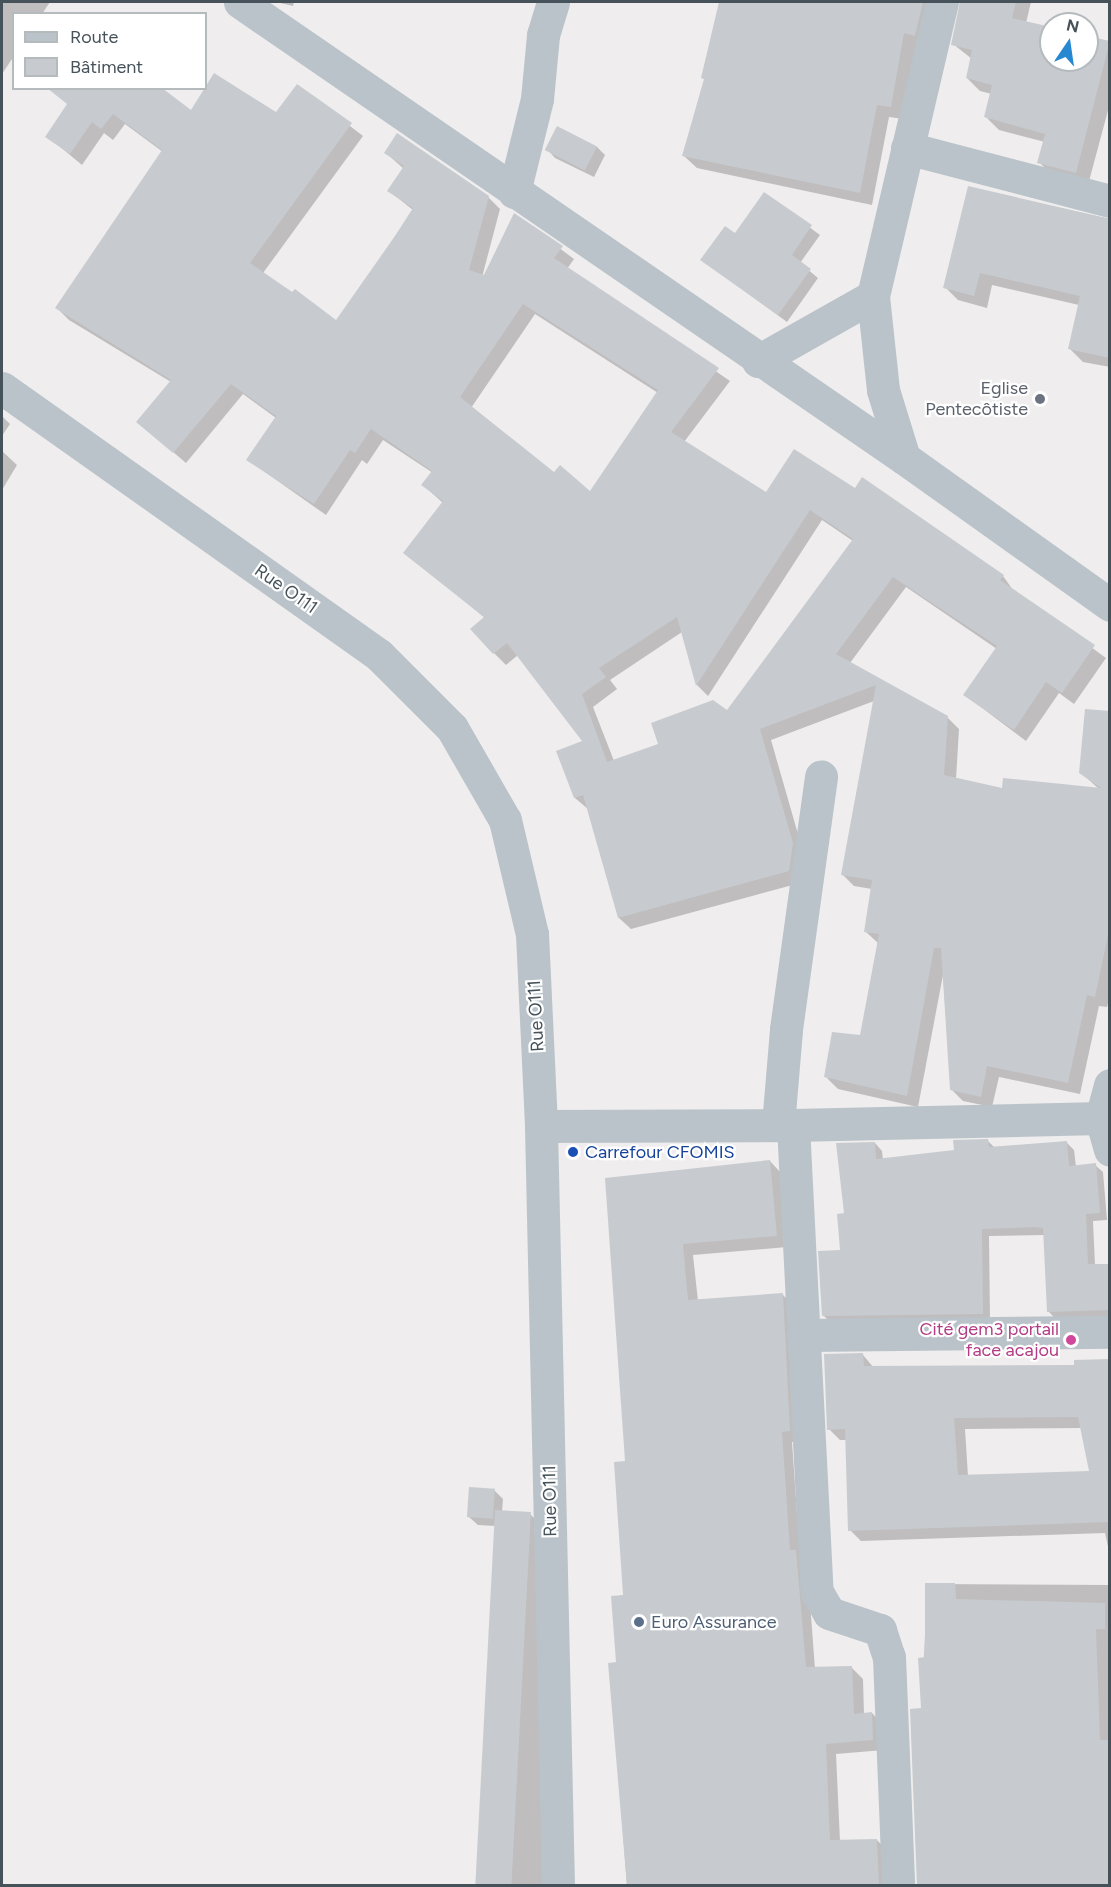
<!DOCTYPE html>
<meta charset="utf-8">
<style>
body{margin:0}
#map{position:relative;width:1111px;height:1887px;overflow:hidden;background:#efeded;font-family:Figtree,sans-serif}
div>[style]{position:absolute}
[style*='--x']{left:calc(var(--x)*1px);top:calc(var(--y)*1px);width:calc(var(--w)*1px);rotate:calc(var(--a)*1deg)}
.shadow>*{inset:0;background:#0003}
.building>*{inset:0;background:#c7cbcf;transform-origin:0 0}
.minor>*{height:33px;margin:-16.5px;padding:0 16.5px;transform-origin:16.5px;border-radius:16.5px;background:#b9c3c9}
.dots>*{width:16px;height:16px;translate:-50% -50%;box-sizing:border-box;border:3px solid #fff;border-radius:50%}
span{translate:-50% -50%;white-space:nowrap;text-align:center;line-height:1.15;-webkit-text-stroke:4.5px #fff;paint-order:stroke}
.worship-label{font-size:18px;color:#5b616d}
.right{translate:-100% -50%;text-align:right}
.street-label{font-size:18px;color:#465259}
.transit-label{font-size:18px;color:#164399}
.left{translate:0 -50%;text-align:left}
.hotel-label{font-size:18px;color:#b23c85}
.service-label{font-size:18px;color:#4e5e75}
.frame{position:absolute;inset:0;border:3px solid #465259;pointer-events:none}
.legend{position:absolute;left:12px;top:12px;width:195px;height:78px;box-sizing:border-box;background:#fff;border:2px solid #b5babd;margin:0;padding:8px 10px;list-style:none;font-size:18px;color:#465259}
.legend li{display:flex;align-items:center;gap:12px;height:30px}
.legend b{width:30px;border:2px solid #b5babd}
.north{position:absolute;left:1039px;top:12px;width:60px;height:60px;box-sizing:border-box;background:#fff;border:2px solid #b5babd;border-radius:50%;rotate:13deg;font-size:16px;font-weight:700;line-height:24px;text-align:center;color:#465259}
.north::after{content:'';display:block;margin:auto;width:21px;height:27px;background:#2588d1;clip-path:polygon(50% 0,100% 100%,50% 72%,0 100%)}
</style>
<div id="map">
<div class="shadow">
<div style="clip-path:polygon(2px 2px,50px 2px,42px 14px,14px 14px,14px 56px,2px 74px)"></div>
<div style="clip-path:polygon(276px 2px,294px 2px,293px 6px)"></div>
<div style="clip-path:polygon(720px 2px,945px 2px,904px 119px,889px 117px,872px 205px,697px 168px,684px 156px,705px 81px,703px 78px)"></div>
<div style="clip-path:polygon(960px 2px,1031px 2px,1026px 23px,1051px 29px,1051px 60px,1087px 60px,1087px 37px,1110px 43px,1110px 103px,1088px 185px,1052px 175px,1039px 162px,1045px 142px,999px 130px,986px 117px,992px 94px,980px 91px,967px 78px,972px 59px,953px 44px)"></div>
<div style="clip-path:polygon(evenodd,298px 86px,363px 136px,263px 273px,337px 322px,413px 210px,389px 191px,404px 169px,386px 153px,488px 197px,500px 209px,481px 281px,515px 215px,574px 259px,567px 269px,730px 381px,684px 442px,767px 494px,855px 490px,1003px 576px,1013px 590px,1106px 658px,1074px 704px,1059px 693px,1026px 741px,965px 695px,997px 649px,906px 587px,850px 663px,947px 717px,959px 729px,956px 779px,1003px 790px,1099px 789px,1080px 772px,1110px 713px,1110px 995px,1107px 1007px,1099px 1006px,1080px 1094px,999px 1077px,992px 1107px,963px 1101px,951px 1089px,943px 975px,918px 1107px,838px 1089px,826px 1077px,861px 1036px,878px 943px,866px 932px,872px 889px,854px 886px,842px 874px,874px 701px,771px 740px,804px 855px,800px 883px,631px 929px,619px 918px,588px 809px,575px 798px,584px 742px,518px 655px,506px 665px,494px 653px,485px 618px,405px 552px,443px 503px,423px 485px,433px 473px,383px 440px,367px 464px,362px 460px,326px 515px,248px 460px,276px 418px,243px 394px,186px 463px,138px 422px,171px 382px,69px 320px,57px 308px,163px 152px,125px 124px,113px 140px,104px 133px,82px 165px,47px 136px,80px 88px,191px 112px,277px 114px,298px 86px,535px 314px,658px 393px,591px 493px,554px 474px,471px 408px,535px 314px,298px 86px,822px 520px,853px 541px,727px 712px,660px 745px,614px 761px,593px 707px,617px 689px,610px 680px,682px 632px,697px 685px,708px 696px,822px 520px)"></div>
<div style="clip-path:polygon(597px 147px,605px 155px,594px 177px,555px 158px,547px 149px)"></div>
<div style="clip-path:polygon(969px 188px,1110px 219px,1110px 367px,1083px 362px,1070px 349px,1079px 305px,992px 285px,987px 308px,958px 300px,945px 287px)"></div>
<div style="clip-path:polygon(764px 194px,820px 235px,800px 263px,818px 278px,787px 322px,702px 260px,735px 235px)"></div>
<div style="clip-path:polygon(2px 416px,10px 424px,2px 436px)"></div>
<div style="clip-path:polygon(2px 451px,17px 465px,2px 490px)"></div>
<div style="clip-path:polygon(988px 1141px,995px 1148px,1067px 1143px,1074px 1150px,1076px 1167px,1095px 1165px,1103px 1172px,1107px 1220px,1093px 1221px,1095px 1265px,1110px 1265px,1110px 1317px,1056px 1319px,1049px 1312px,1045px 1235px,989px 1236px,990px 1321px,831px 1323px,823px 1315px,842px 1251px,846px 1215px,875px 1143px,882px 1151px,883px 1160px,955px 1152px)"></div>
<div style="clip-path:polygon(770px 1161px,781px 1173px,787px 1247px,693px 1255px,698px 1301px,782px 1294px,793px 1305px,800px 1442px,792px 1442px,800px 1556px,807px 1562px,815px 1669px,852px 1668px,863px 1679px,864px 1714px,872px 1713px,883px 1725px,884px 1750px,836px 1754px,840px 1841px,877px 1840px,888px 1852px,891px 1886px,627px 1886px,610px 1664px,617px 1664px,624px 1596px,627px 1462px,607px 1179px)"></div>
<div style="clip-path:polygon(evenodd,863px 1355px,874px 1368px,1075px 1366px,1110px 1361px,1110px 1556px,1105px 1533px,861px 1541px,850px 1530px,846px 1440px,840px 1440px,829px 1429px,863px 1355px,1082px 1428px,1091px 1472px,968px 1476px,965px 1429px,1082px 1428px)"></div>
<div style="clip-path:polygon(494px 1490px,503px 1499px,502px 1512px,530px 1514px,543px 1527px,551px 1886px,502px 1886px,496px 1526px,478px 1525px,469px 1517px)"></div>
<div style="clip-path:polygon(927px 1584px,1110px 1585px,1110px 1886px,922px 1709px)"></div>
</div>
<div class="building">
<div style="clip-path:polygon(719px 2px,923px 2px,915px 36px,904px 33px,891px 107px,877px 105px,860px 193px,682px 156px,704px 79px,701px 78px)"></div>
<div style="clip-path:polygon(960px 2px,1016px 2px,1012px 18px,1051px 27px,1051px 60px,1087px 60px,1087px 36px,1110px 41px,1076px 173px,1037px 163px,1045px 134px,984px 117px,992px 85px,966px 78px,972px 50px,951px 45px)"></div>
<div style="clip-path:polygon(evenodd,214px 73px,276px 112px,297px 84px,352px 123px,250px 263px,292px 292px,295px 289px,336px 320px,395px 236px,413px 208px,387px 191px,404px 166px,384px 153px,397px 133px,489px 196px,469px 270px,484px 275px,514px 213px,563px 246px,554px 258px,719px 368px,671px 432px,766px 492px,794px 449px,855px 488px,862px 477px,1004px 575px,1000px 580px,1095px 645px,1062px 693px,1046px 682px,1014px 730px,963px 695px,997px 646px,893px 577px,836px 654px,948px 716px,944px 775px,1002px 788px,1003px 778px,1101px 788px,1079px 773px,1085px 709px,1110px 711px,1110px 926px,1095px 997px,1087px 995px,1068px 1083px,987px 1066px,981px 1097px,950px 1090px,941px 948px,934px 948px,907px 1096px,824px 1077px,832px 1032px,860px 1035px,879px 934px,864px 932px,872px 880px,841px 875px,876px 685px,760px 729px,793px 843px,789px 871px,618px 918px,583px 795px,574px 798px,556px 751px,582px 741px,507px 643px,493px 654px,470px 629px,484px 617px,403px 553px,443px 501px,421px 485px,432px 471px,371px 429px,355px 453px,350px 450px,314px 504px,246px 460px,276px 416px,231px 384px,173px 453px,136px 422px,171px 380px,55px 308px,162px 150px,113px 114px,101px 129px,92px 122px,70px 154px,45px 137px,67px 104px,47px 88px,162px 88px,191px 110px,214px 73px,523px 304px,658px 390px,590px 491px,560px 465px,554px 472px,460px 397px,523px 304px,214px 73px,810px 510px,853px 539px,727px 710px,713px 700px,651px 723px,658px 744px,607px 762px,582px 694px,606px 677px,599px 668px,677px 617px,696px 686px,810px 510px)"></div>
<div style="left:557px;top:126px;width:45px;height:27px;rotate:27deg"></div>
<div style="clip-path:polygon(968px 186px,1110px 219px,1110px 358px,1068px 349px,1080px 296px,980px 273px,974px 296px,943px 288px)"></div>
<div style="clip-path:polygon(764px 192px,812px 225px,792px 255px,811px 269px,778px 315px,700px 260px,725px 226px,735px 233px)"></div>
<div style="clip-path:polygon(988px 1139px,989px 1147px,1067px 1141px,1069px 1166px,1096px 1163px,1100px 1213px,1086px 1214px,1088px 1264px,1110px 1264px,1110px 1310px,1047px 1312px,1043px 1228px,1036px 1227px,982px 1229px,983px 1314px,822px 1316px,818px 1251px,840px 1250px,837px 1214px,844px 1213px,836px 1143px,875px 1142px,876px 1159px,954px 1150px,953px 1140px)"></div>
<div style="clip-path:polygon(770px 1160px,777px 1236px,683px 1244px,688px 1300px,783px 1293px,790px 1431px,782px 1432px,790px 1550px,796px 1550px,806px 1667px,852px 1666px,854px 1714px,872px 1712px,873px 1740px,826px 1744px,830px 1840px,877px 1839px,879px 1886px,627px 1886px,608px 1663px,616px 1662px,611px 1596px,623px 1595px,614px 1462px,625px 1461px,605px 1178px)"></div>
<div style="clip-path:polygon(evenodd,863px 1353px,864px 1366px,1074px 1365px,1074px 1360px,1110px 1359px,1110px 1522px,848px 1531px,845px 1429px,827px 1430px,824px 1354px,863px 1353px,1078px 1417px,1089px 1471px,958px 1475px,954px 1418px,1078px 1417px)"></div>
<div style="left:469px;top:1487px;width:26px;height:30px;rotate:4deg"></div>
<div style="left:495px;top:1510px;width:36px;height:376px;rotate:3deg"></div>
<div style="clip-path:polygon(925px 1583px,955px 1583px,956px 1599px,1105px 1603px,1105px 1629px,1096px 1629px,1100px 1740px,1110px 1740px,1110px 1886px,917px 1886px,910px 1709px,921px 1708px,918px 1658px,925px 1657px)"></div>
</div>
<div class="minor">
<div style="--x:240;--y:2;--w:806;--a:34.48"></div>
<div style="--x:904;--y:458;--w:253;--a:35.5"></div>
<div style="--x:907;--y:148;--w:210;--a:14.6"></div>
<div style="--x:514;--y:192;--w:96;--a:-76.1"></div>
<div style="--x:537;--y:99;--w:64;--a:-84.6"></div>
<div style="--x:543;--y:35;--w:34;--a:-73"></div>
<div style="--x:758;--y:361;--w:132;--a:-29.5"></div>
<div style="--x:2;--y:388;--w:462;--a:35.3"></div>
<div style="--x:379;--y:655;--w:103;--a:45"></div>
<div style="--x:452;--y:728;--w:106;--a:60.1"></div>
<div style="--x:505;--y:820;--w:117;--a:76.7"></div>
<div style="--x:532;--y:934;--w:192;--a:87.3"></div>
<div style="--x:541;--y:1126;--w:760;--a:88.72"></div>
<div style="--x:904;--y:458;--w:71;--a:-107.2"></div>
<div style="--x:883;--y:390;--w:95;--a:-96.1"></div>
<div style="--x:873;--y:296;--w:302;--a:-76.8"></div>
<div style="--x:1110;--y:1085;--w:34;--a:105"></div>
<div style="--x:1101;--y:1118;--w:33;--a:74"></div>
<div style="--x:778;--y:1125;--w:96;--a:-85.2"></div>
<div style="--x:786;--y:1029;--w:255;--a:-82.1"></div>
<div style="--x:793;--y:1125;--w:468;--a:87.1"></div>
<div style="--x:817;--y:1592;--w:24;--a:60"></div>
<div style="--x:829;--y:1613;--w:54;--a:18.4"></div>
<div style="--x:880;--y:1630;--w:28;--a:72"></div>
<div style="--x:889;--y:1657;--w:229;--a:87.7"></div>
<div style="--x:541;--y:1126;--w:252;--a:-0.2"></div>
<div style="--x:793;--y:1125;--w:308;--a:-1.3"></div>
<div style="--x:803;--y:1335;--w:307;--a:-0.6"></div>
</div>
<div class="dots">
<div style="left:1040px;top:399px;background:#6b7280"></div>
<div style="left:573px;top:1152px;background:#1a4fb4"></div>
<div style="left:1071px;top:1340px;background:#d1479c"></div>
<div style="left:639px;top:1622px;background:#5c6f8a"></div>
</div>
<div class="worship-label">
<span class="right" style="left:1028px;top:399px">Eglise<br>Pentecôtiste</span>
</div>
<div class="street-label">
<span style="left:286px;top:589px;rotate:35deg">Rue O111</span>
<span style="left:536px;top:1016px;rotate:-93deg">Rue O111</span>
<span style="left:550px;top:1501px;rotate:-91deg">Rue O111</span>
</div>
<div class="transit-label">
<span class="left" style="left:585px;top:1152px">Carrefour CFOMIS</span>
</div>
<div class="hotel-label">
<span class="right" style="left:1059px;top:1340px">Cité gem3 portail<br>face acajou</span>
</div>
<div class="service-label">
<span class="left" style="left:651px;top:1622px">Euro Assurance</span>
</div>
<div class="frame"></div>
<ul class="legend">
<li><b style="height:8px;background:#b9c3c9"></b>Route</li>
<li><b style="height:16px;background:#c7cbcf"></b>Bâtiment</li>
</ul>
<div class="north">N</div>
</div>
